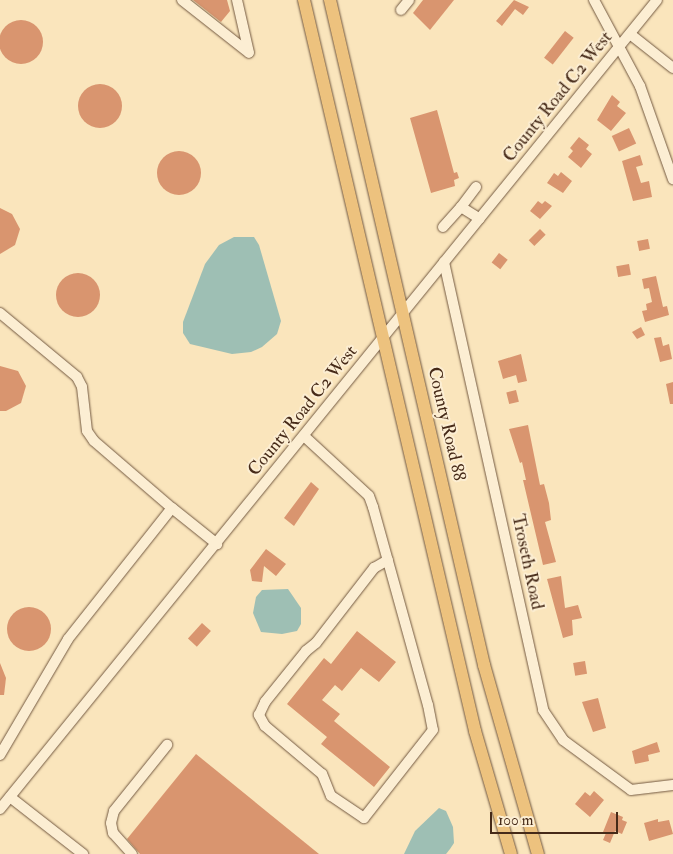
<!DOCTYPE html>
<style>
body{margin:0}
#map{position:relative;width:673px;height:854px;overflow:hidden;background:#fae5bc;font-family:"IM FELL Double Pica",serif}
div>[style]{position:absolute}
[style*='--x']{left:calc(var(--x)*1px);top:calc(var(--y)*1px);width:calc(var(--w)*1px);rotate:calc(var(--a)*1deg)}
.water>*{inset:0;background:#9ebfb4}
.building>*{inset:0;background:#d9956f;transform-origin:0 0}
.round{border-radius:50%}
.roads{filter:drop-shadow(0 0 1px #735941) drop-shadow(0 0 1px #735941)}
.minor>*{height:10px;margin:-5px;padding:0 5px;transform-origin:5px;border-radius:5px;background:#fceed3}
.major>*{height:12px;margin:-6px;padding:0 6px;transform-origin:6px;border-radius:6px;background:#edc27e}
span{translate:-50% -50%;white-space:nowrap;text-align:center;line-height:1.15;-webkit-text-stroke:4px #fceed3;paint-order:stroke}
.street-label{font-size:18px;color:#462a18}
.scale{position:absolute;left:490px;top:812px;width:128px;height:22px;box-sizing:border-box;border:2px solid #462a18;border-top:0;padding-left:6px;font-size:15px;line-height:18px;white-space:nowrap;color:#462a18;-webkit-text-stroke:4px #fceed3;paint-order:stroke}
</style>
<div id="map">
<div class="water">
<div style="clip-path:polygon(234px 237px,254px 237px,259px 245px,281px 321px,277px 334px,262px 347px,251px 352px,232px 354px,190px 344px,183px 333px,183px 322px,205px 264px,219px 245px)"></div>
<div style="clip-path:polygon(288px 589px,301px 608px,301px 624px,297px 631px,282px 634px,261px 632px,253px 613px,256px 597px,262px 590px)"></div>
<div style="clip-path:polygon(439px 808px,446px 811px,453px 827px,454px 843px,450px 849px,446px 854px,404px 854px,415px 831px)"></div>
</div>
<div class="building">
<div style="clip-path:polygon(193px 0,227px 0,230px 11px,221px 22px)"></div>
<div style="clip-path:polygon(423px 0,454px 0,430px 30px,413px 13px)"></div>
<div style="clip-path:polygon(514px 0,529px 7px,523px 15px,515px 9px,502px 26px,496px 21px)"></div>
<div class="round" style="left:-1px;top:20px;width:44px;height:44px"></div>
<div style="left:565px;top:31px;width:11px;height:34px;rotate:38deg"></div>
<div class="round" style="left:78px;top:84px;width:44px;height:44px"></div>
<div style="clip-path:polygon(612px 95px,620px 102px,617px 106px,626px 113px,611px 131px,597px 120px)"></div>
<div style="clip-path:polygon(437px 110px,454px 173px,457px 172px,459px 178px,454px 180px,455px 186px,431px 193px,410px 118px)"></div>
<div style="left:629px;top:128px;width:17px;height:19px;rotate:65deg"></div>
<div style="clip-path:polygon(579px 137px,589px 145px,586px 149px,592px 154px,581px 168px,568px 157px,573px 151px,570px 148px)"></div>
<div class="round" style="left:157px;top:151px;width:44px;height:44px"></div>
<div style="clip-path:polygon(640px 155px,643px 165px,636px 167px,641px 183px,649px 181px,652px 197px,633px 201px,622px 161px)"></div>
<div style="clip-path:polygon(561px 172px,572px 181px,563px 193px,547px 183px,554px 173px,558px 176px)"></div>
<div style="clip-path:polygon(538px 201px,542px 204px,545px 201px,552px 206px,540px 219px,530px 211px)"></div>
<div style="clip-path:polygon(0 208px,12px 214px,20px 229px,15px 245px,0 254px)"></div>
<div style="left:540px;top:229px;width:8px;height:16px;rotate:45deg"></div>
<div style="left:648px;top:239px;width:10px;height:11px;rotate:79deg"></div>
<div style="left:499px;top:253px;width:11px;height:12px;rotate:38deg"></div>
<div style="left:629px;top:264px;width:11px;height:13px;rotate:80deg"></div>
<div class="round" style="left:56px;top:273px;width:44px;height:44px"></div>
<div style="clip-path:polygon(656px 276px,663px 307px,667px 306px,669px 315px,645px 322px,642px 311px,647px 310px,646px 304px,652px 302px,649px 288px,644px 289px,642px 279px)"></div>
<div style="clip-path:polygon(641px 327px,645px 335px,637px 339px,632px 332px)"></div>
<div style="clip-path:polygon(661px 337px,663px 346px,669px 344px,672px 359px,660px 362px,654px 338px)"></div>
<div style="clip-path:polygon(521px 354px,527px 381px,518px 383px,516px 375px,503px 379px,498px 361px)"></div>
<div style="clip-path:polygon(0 366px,18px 371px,26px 386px,21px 403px,6px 411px,0 411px)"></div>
<div style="clip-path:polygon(673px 382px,673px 404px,670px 404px,666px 384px)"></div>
<div style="left:516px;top:390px;width:12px;height:10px;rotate:76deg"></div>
<div style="clip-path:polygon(528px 425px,540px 485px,544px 484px,549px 503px,551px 520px,545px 522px,556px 562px,543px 565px,523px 480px,526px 480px,522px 462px,520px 463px,509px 429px)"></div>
<div style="clip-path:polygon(311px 482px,319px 489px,294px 526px,284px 518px)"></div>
<div style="clip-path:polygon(266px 549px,286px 564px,276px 576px,264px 566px,262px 582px,252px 581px,250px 570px)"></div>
<div style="clip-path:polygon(561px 576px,565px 608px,578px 605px,582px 618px,572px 620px,573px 635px,563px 638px,547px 579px)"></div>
<div class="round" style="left:7px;top:607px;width:44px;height:44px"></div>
<div style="left:202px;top:623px;width:12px;height:21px;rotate:42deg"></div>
<div style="clip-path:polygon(357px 631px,396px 662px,379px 682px,361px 668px,342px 691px,335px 685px,322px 700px,340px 714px,334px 721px,390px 767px,374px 787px,321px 744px,327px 737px,287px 704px,324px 658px,331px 664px)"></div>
<div style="left:585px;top:661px;width:13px;height:12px;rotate:81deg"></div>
<div style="clip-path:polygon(0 663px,6px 678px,4px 695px,0 695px)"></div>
<div style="clip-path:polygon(598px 698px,606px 728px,593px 732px,582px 702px)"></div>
<div style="clip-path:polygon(657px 742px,660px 752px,648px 755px,649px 761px,635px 764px,632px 751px)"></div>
<div style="clip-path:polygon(196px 754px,319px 854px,140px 854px,127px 839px)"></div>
<div style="clip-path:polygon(594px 791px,604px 800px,590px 817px,575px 804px,585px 792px,590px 796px)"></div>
<div style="clip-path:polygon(611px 812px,623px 817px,622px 820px,627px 822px,622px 834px,615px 831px,610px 843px,603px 840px,606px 833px,603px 832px)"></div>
<div style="clip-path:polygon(658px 819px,658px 822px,669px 820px,673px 834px,649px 841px,644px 823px)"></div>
</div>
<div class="roads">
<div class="minor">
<div style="--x:182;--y:0;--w:85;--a:38.3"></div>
<div style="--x:237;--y:0;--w:54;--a:77.2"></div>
<div style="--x:594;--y:0;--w:98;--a:61.9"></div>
<div style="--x:640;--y:86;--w:99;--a:70.5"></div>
<div style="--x:401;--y:10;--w:13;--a:-51"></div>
<div style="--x:630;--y:34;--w:55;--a:38.3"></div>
<div style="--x:461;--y:207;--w:25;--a:-53"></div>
<div style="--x:443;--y:227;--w:27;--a:-48"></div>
<div style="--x:461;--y:207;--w:22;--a:32"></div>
<div style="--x:444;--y:262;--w:459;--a:77.5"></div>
<div style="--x:543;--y:710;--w:36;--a:56"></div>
<div style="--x:563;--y:740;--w:84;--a:36.3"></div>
<div style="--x:631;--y:790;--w:42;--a:-6.8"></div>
<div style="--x:0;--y:313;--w:100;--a:39.7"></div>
<div style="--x:77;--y:377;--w:11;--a:63"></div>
<div style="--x:82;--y:387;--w:44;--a:83.5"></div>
<div style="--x:87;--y:431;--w:12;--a:55"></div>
<div style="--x:94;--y:441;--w:103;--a:40.7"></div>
<div style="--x:304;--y:436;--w:88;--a:42.7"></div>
<div style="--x:369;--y:496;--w:12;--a:70"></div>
<div style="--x:373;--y:507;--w:205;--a:74.5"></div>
<div style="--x:428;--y:705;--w:25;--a:79"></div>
<div style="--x:433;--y:730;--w:112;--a:128.1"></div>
<div style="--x:364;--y:818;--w:40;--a:-146"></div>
<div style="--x:331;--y:796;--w:24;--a:-112"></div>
<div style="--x:322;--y:774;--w:75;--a:-139.9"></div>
<div style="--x:265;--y:726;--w:13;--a:-119"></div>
<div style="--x:259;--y:715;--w:14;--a:-65"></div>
<div style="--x:265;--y:702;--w:65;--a:-51.2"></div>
<div style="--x:306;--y:651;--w:13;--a:-39"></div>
<div style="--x:316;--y:643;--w:95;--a:-52.3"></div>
<div style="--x:374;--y:568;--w:16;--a:-30"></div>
<div style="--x:0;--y:755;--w:134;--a:-59.6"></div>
<div style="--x:68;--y:639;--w:167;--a:-51.6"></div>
<div style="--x:172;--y:508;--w:58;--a:38.7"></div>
<div style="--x:10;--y:797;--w:93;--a:38"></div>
<div style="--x:0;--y:809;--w:1042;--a:-50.92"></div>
<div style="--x:132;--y:854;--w:28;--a:-132"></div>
<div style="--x:113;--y:833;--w:10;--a:-101"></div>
<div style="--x:111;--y:823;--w:12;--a:-76"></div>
<div style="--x:114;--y:811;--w:85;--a:-51.2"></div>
</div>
<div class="major">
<div style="--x:304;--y:0;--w:751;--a:76.83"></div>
<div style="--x:475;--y:731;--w:128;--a:73.7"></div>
<div style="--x:330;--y:0;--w:683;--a:76.96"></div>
<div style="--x:484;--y:665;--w:197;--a:74.1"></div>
</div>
</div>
<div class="street-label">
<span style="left:558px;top:97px;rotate:-51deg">County Road C2 West</span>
<span style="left:303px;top:411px;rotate:-51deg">County Road C2 West</span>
<span style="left:446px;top:424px;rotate:77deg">County Road 88</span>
<span style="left:527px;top:562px;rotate:78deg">Troseth Road</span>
</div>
<div class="scale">100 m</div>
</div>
